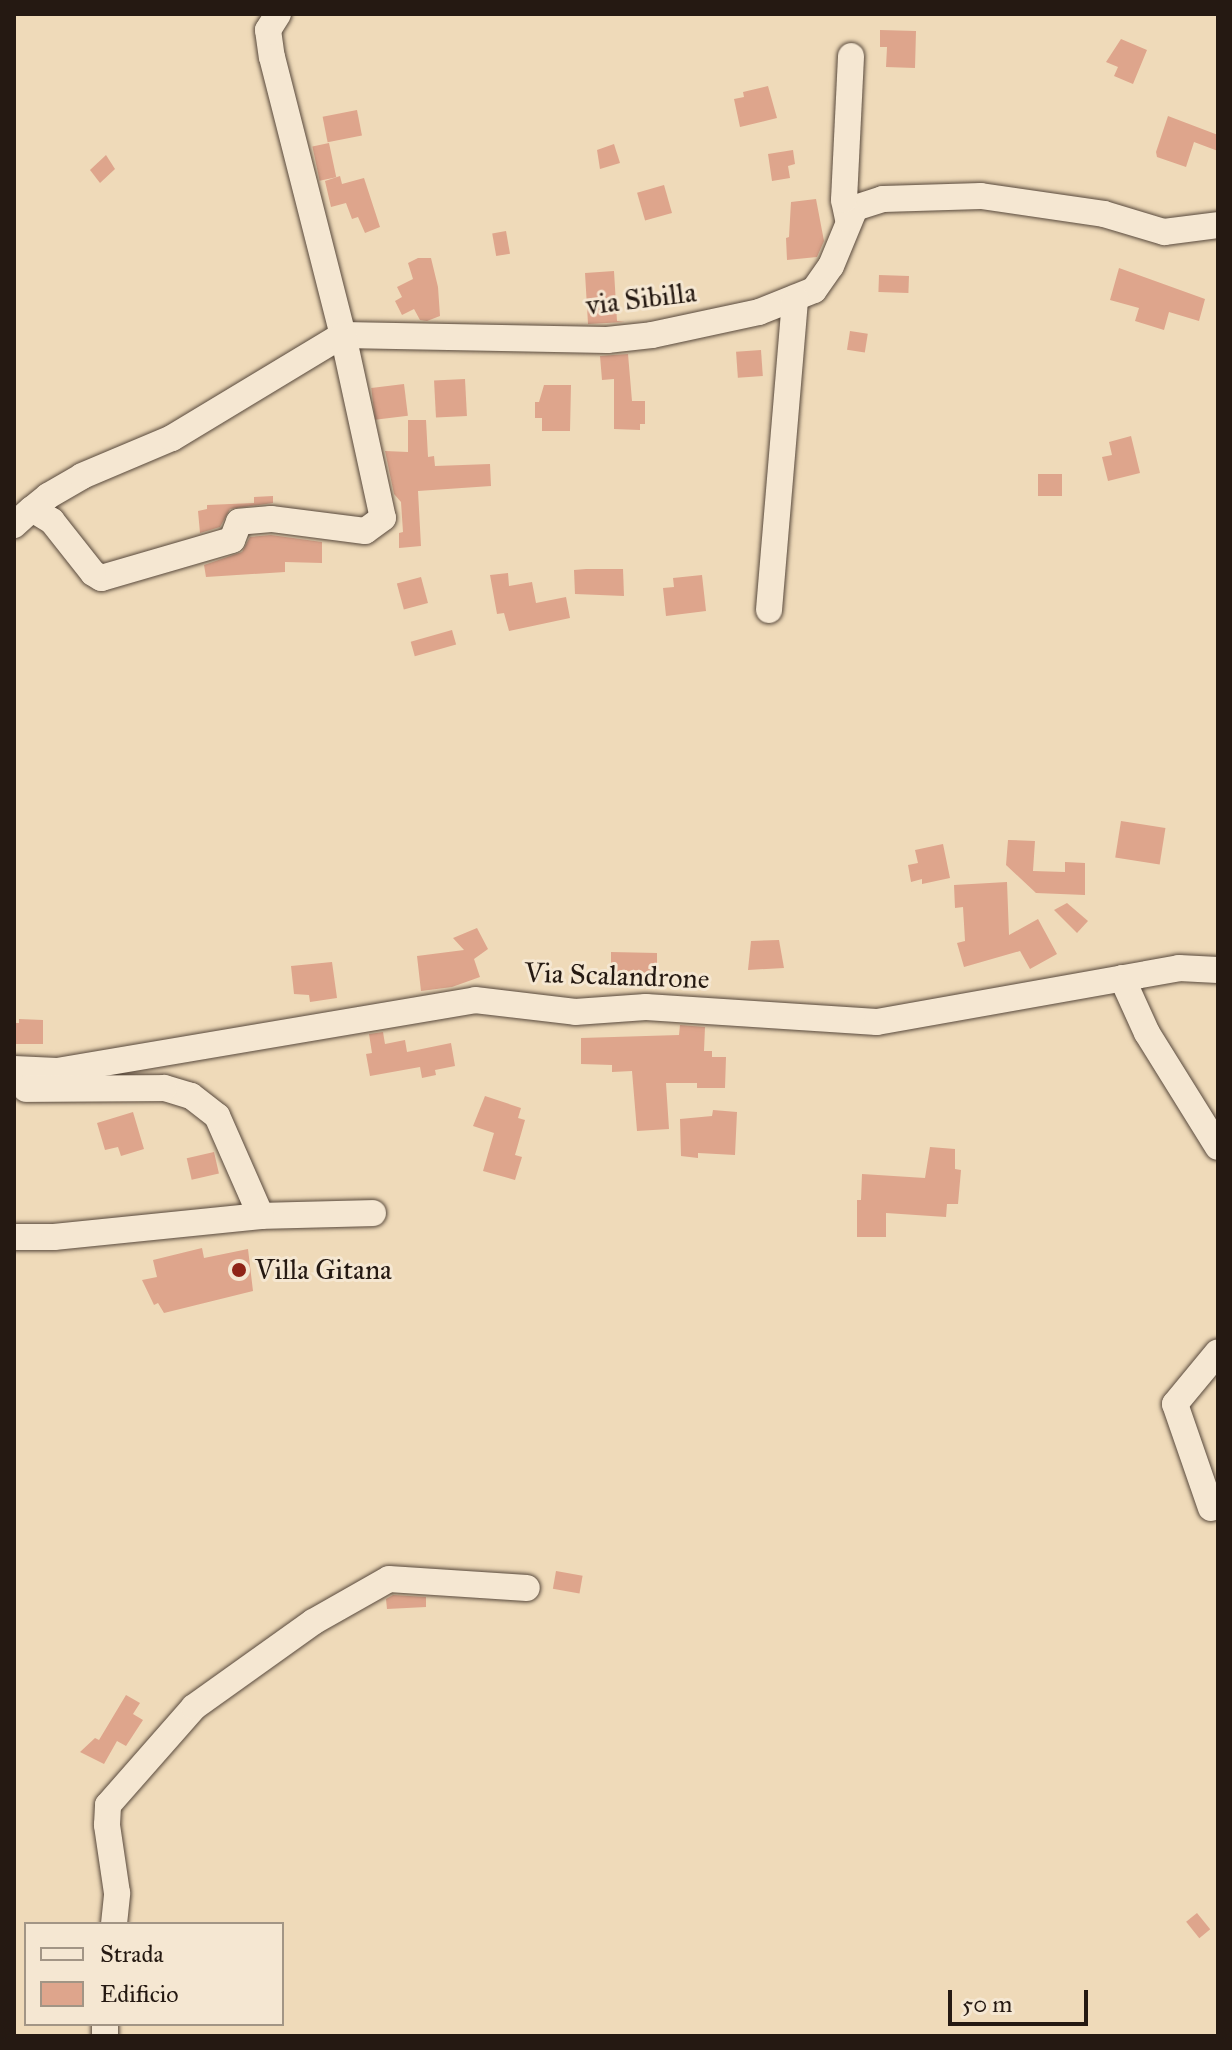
<!DOCTYPE html>
<style>
body{margin:0}
#map{position:relative;width:1232px;height:2050px;overflow:hidden;background:#efdab9;font-family:"IM FELL Great Primer",serif}
div>[style]{position:absolute}
[style*='--x']{left:calc(var(--x)*1px);top:calc(var(--y)*1px);width:calc(var(--w)*1px);rotate:calc(var(--a)*1deg)}
.building>*{inset:0;background:#dea58c;transform-origin:0 0}
.roads{filter:drop-shadow(0 0 2px #58493c) drop-shadow(0 0 2px #58493c)}
.minor>*{height:26px;margin:-13px;padding:0 13px;transform-origin:13px;border-radius:13px;background:#f5e7d2}
.dots>*{width:22px;height:22px;translate:-50% -50%;box-sizing:border-box;border:4px solid #f5e7d2;border-radius:50%}
span{translate:-50% -50%;white-space:nowrap;text-align:center;line-height:1.15;-webkit-text-stroke:6px #f5e7d2;paint-order:stroke}
.street-label{font-size:28px;color:#251912}
.poi-label{font-size:28px;color:#251912}
.left{translate:0 -50%;text-align:left}
.frame{position:absolute;inset:0;border:16px solid #251912;pointer-events:none}
.legend{position:absolute;left:24px;top:1922px;width:260px;height:104px;box-sizing:border-box;background:#f5e7d2;border:2px solid #a29585;margin:0;padding:10px 14px;list-style:none;font-size:24px;color:#251912}
.legend li{display:flex;align-items:center;gap:16px;height:40px}
.legend b{width:40px;border:2px solid #a29585}
.scale{position:absolute;left:948px;top:1990px;width:140px;height:36px;box-sizing:border-box;border:4px solid #251912;border-top:0;padding-left:10px;font-size:24px;line-height:28px;white-space:nowrap;color:#251912;-webkit-text-stroke:6px #f5e7d2;paint-order:stroke}
</style>
<div id="map">
<div class="building">
<div style="clip-path:polygon(880px 30px,916px 31px,915px 68px,886px 67px,887px 47px,880px 47px)"></div>
<div style="clip-path:polygon(1121px 39px,1147px 50px,1133px 84px,1114px 76px,1118px 67px,1106px 62px)"></div>
<div style="clip-path:polygon(768px 86px,777px 118px,740px 127px,734px 99px,744px 97px,743px 92px)"></div>
<div style="left:357px;top:110px;width:26px;height:35px;rotate:79deg"></div>
<div style="clip-path:polygon(1168px 116px,1218px 135px,1218px 151px,1194px 142px,1186px 167px,1157px 157px,1156px 152px)"></div>
<div style="left:329px;top:143px;width:35px;height:17px;rotate:78deg"></div>
<div style="clip-path:polygon(614px 144px,620px 163px,600px 169px,597px 150px)"></div>
<div style="clip-path:polygon(793px 150px,795px 164px,788px 166px,790px 178px,772px 181px,768px 154px)"></div>
<div style="clip-path:polygon(106px 155px,115px 169px,100px 183px,90px 170px)"></div>
<div style="clip-path:polygon(340px 176px,342px 184px,364px 178px,380px 227px,365px 233px,358px 217px,352px 219px,346px 203px,331px 207px,325px 181px)"></div>
<div style="left:664px;top:185px;width:29px;height:28px;rotate:74deg"></div>
<div style="clip-path:polygon(816px 199px,824px 241px,817px 257px,787px 260px,786px 238px,789px 237px,791px 202px)"></div>
<div style="left:506px;top:231px;width:23px;height:14px;rotate:80deg"></div>
<div style="clip-path:polygon(418px 258px,431px 258px,438px 287px,440px 316px,427px 321px,420px 320px,414px 309px,402px 315px,395px 301px,402px 297px,397px 287px,413px 279px,408px 263px)"></div>
<div style="clip-path:polygon(1119px 268px,1205px 299px,1199px 321px,1169px 312px,1164px 330px,1135px 321px,1139px 308px,1110px 300px)"></div>
<div style="clip-path:polygon(614px 271px,617px 321px,625px 322px,588px 324px,585px 273px)"></div>
<div style="left:879px;top:275px;width:30px;height:17px;rotate:2deg"></div>
<div style="left:850px;top:331px;width:18px;height:19px;rotate:9deg"></div>
<div style="left:761px;top:350px;width:26px;height:25px;rotate:86deg"></div>
<div style="clip-path:polygon(628px 354px,632px 401px,645px 401px,645px 424px,640px 424px,640px 430px,614px 429px,614px 379px,602px 380px,600px 356px)"></div>
<div style="left:465px;top:379px;width:37px;height:31px;rotate:87deg"></div>
<div style="left:404px;top:384px;width:32px;height:33px;rotate:83deg"></div>
<div style="clip-path:polygon(544px 385px,571px 385px,570px 431px,542px 431px,542px 418px,535px 418px,535px 402px,539px 402px)"></div>
<div style="clip-path:polygon(408px 420px,426px 420px,428px 457px,434px 456px,435px 466px,490px 464px,491px 486px,418px 491px,421px 546px,399px 548px,399px 533px,403px 532px,401px 502px,394px 494px,385px 451px,408px 452px)"></div>
<div style="clip-path:polygon(1131px 436px,1140px 473px,1108px 481px,1102px 457px,1112px 455px,1109px 442px)"></div>
<div style="left:1038px;top:474px;width:24px;height:22px"></div>
<div style="clip-path:polygon(273px 496px,273px 503px,230px 509px,220px 527px,200px 533px,198px 511px,207px 509px,207px 505px,254px 503px,254px 497px)"></div>
<div style="clip-path:polygon(271px 535px,322px 542px,322px 563px,285px 562px,285px 572px,206px 577px,204px 565px,242px 552px,250px 537px)"></div>
<div style="clip-path:polygon(586px 569px,623px 569px,624px 596px,575px 594px,574px 570px)"></div>
<div style="clip-path:polygon(508px 573px,509px 586px,532px 582px,536px 603px,566px 597px,570px 618px,509px 631px,504px 613px,497px 614px,490px 575px)"></div>
<div style="clip-path:polygon(702px 575px,706px 611px,666px 616px,663px 588px,674px 587px,673px 578px)"></div>
<div style="left:421px;top:577px;width:27px;height:25px;rotate:75deg"></div>
<div style="left:452px;top:630px;width:15px;height:43px;rotate:74deg"></div>
<div style="left:1121px;top:821px;width:45px;height:37px;rotate:9deg"></div>
<div style="clip-path:polygon(1008px 840px,1035px 841px,1033px 871px,1065px 872px,1065px 862px,1085px 863px,1085px 895px,1036px 893px,1006px 865px)"></div>
<div style="clip-path:polygon(943px 844px,950px 878px,922px 884px,922px 879px,911px 882px,908px 865px,918px 863px,915px 850px)"></div>
<div style="clip-path:polygon(1007px 882px,1009px 935px,1038px 919px,1057px 954px,1030px 969px,1020px 951px,964px 967px,957px 943px,965px 941px,963px 907px,955px 908px,954px 885px)"></div>
<div style="clip-path:polygon(1067px 903px,1088px 921px,1077px 933px,1054px 910px)"></div>
<div style="clip-path:polygon(477px 928px,488px 949px,474px 959px,480px 977px,452px 987px,421px 991px,417px 956px,464px 950px,453px 938px)"></div>
<div style="clip-path:polygon(779px 940px,784px 968px,748px 970px,751px 941px)"></div>
<div style="clip-path:polygon(611px 952px,657px 953px,657px 988px,620px 987px,620px 984px,611px 983px)"></div>
<div style="clip-path:polygon(332px 962px,337px 998px,310px 1002px,309px 995px,294px 994px,291px 966px)"></div>
<div style="clip-path:polygon(19px 1019px,43px 1020px,43px 1044px,14px 1044px,14px 1023px,19px 1023px)"></div>
<div style="clip-path:polygon(680px 1025px,705px 1027px,704px 1051px,712px 1051px,712px 1057px,726px 1057px,725px 1088px,697px 1088px,697px 1083px,666px 1083px,669px 1129px,637px 1131px,632px 1071px,612px 1072px,612px 1065px,581px 1064px,581px 1038px,679px 1035px)"></div>
<div style="clip-path:polygon(383px 1032px,385px 1044px,405px 1040px,407px 1052px,451px 1043px,455px 1066px,435px 1070px,436px 1075px,422px 1078px,420px 1067px,370px 1076px,366px 1054px,372px 1053px,369px 1034px)"></div>
<div style="clip-path:polygon(485px 1096px,521px 1108px,518px 1118px,525px 1120px,515px 1155px,522px 1157px,515px 1180px,483px 1171px,494px 1133px,473px 1126px)"></div>
<div style="clip-path:polygon(713px 1110px,737px 1112px,735px 1155px,698px 1153px,698px 1158px,681px 1156px,680px 1119px,712px 1116px)"></div>
<div style="clip-path:polygon(133px 1112px,144px 1149px,121px 1156px,118px 1147px,105px 1150px,97px 1123px)"></div>
<div style="clip-path:polygon(930px 1147px,955px 1149px,955px 1169px,961px 1170px,958px 1204px,947px 1204px,946px 1217px,886px 1213px,886px 1237px,857px 1237px,857px 1200px,861px 1200px,862px 1174px,925px 1178px)"></div>
<div style="left:214px;top:1152px;width:22px;height:28px;rotate:77deg"></div>
<div style="clip-path:polygon(202px 1248px,204px 1258px,248px 1249px,253px 1291px,164px 1313px,158px 1303px,154px 1305px,142px 1280px,157px 1277px,153px 1260px)"></div>
<div style="left:556px;top:1571px;width:27px;height:18px;rotate:10deg"></div>
<div style="clip-path:polygon(393px 1595px,426px 1597px,426px 1607px,387px 1609px,386px 1599px)"></div>
<div style="clip-path:polygon(126px 1695px,140px 1703px,133px 1714px,143px 1720px,126px 1746px,117px 1741px,104px 1764px,80px 1752px,95px 1738px,99px 1740px)"></div>
<div style="left:1197px;top:1913px;width:21px;height:14px;rotate:51deg"></div>
</div>
<div class="roads">
<div class="minor">
<div style="--x:278;--y:14;--w:19;--a:122"></div>
<div style="--x:268;--y:30;--w:27;--a:82"></div>
<div style="--x:272;--y:57;--w:287;--a:75.7"></div>
<div style="--x:343;--y:335;--w:264;--a:1.1"></div>
<div style="--x:607;--y:340;--w:45;--a:-6.3"></div>
<div style="--x:652;--y:335;--w:109;--a:-12.1"></div>
<div style="--x:759;--y:312;--w:59;--a:-21.8"></div>
<div style="--x:814;--y:290;--w:29;--a:-55"></div>
<div style="--x:831;--y:266;--w:63;--a:-67.5"></div>
<div style="--x:855;--y:208;--w:29;--a:-18"></div>
<div style="--x:883;--y:199;--w:98;--a:-1.8"></div>
<div style="--x:981;--y:196;--w:124;--a:8.3"></div>
<div style="--x:1104;--y:214;--w:63;--a:16.7"></div>
<div style="--x:1164;--y:232;--w:54;--a:-7.4"></div>
<div style="--x:848;--y:219;--w:19;--a:-102"></div>
<div style="--x:844;--y:200;--w:144;--a:-87.2"></div>
<div style="--x:14;--y:525;--w:24;--a:-42"></div>
<div style="--x:32;--y:509;--w:21;--a:-39"></div>
<div style="--x:48;--y:496;--w:39;--a:-30"></div>
<div style="--x:82;--y:476;--w:98;--a:-22.9"></div>
<div style="--x:172;--y:438;--w:200;--a:-31.1"></div>
<div style="--x:343;--y:335;--w:187;--a:77.7"></div>
<div style="--x:383;--y:518;--w:22;--a:144"></div>
<div style="--x:365;--y:531;--w:95;--a:-172.7"></div>
<div style="--x:271;--y:519;--w:32;--a:175"></div>
<div style="--x:239;--y:522;--w:19;--a:111"></div>
<div style="--x:232;--y:540;--w:136;--a:163.8"></div>
<div style="--x:101;--y:578;--w:9;--a:-148"></div>
<div style="--x:93;--y:573;--w:66;--a:-128.3"></div>
<div style="--x:52;--y:521;--w:23;--a:-149"></div>
<div style="--x:769;--y:610;--w:313;--a:-85.2"></div>
<div style="--x:1122;--y:978;--w:60;--a:65.6"></div>
<div style="--x:1147;--y:1033;--w:134;--a:58.1"></div>
<div style="--x:14;--y:1069;--w:43;--a:2.7"></div>
<div style="--x:57;--y:1071;--w:424;--a:-9.6"></div>
<div style="--x:475;--y:1000;--w:101;--a:6.8"></div>
<div style="--x:575;--y:1012;--w:71;--a:-4"></div>
<div style="--x:646;--y:1007;--w:231;--a:3.7"></div>
<div style="--x:877;--y:1022;--w:307;--a:-10.1"></div>
<div style="--x:1179;--y:968;--w:39;--a:3"></div>
<div style="--x:261;--y:1216;--w:112;--a:-1.5"></div>
<div style="--x:14;--y:1237;--w:40;--a:0"></div>
<div style="--x:54;--y:1237;--w:208;--a:-5.8"></div>
<div style="--x:261;--y:1216;--w:109;--a:-113.7"></div>
<div style="--x:217;--y:1116;--w:33;--a:-142"></div>
<div style="--x:191;--y:1096;--w:28;--a:-163"></div>
<div style="--x:164;--y:1088;--w:138;--a:179.6"></div>
<div style="--x:1211;--y:1508;--w:110;--a:-109.1"></div>
<div style="--x:1175;--y:1404;--w:67;--a:-50.4"></div>
<div style="--x:114;--y:1924;--w:31;--a:-84"></div>
<div style="--x:117;--y:1893;--w:69;--a:-98.4"></div>
<div style="--x:107;--y:1825;--w:20;--a:-87"></div>
<div style="--x:108;--y:1805;--w:130;--a:-48.7"></div>
<div style="--x:194;--y:1707;--w:146;--a:-35.5"></div>
<div style="--x:313;--y:1622;--w:87;--a:-29.5"></div>
<div style="--x:389;--y:1579;--w:138;--a:3.7"></div>
<div style="--x:105;--y:2036;--w:12;--a:-90"></div>
</div>
</div>
<div class="dots">
<div style="left:239px;top:1270px;background:#8f2418"></div>
</div>
<div class="street-label">
<span style="left:641px;top:299px;rotate:-7deg">via Sibilla</span>
<span style="left:617px;top:976px;rotate:2deg">Via Scalandrone</span>
</div>
<div class="poi-label">
<span class="left" style="left:255px;top:1270px">Villa Gitana</span>
</div>
<div class="frame"></div>
<ul class="legend">
<li><b style="height:10px;background:#f5e7d2"></b>Strada</li>
<li><b style="height:22px;background:#dea58c"></b>Edificio</li>
</ul>
<div class="scale">50 m</div>
</div>
